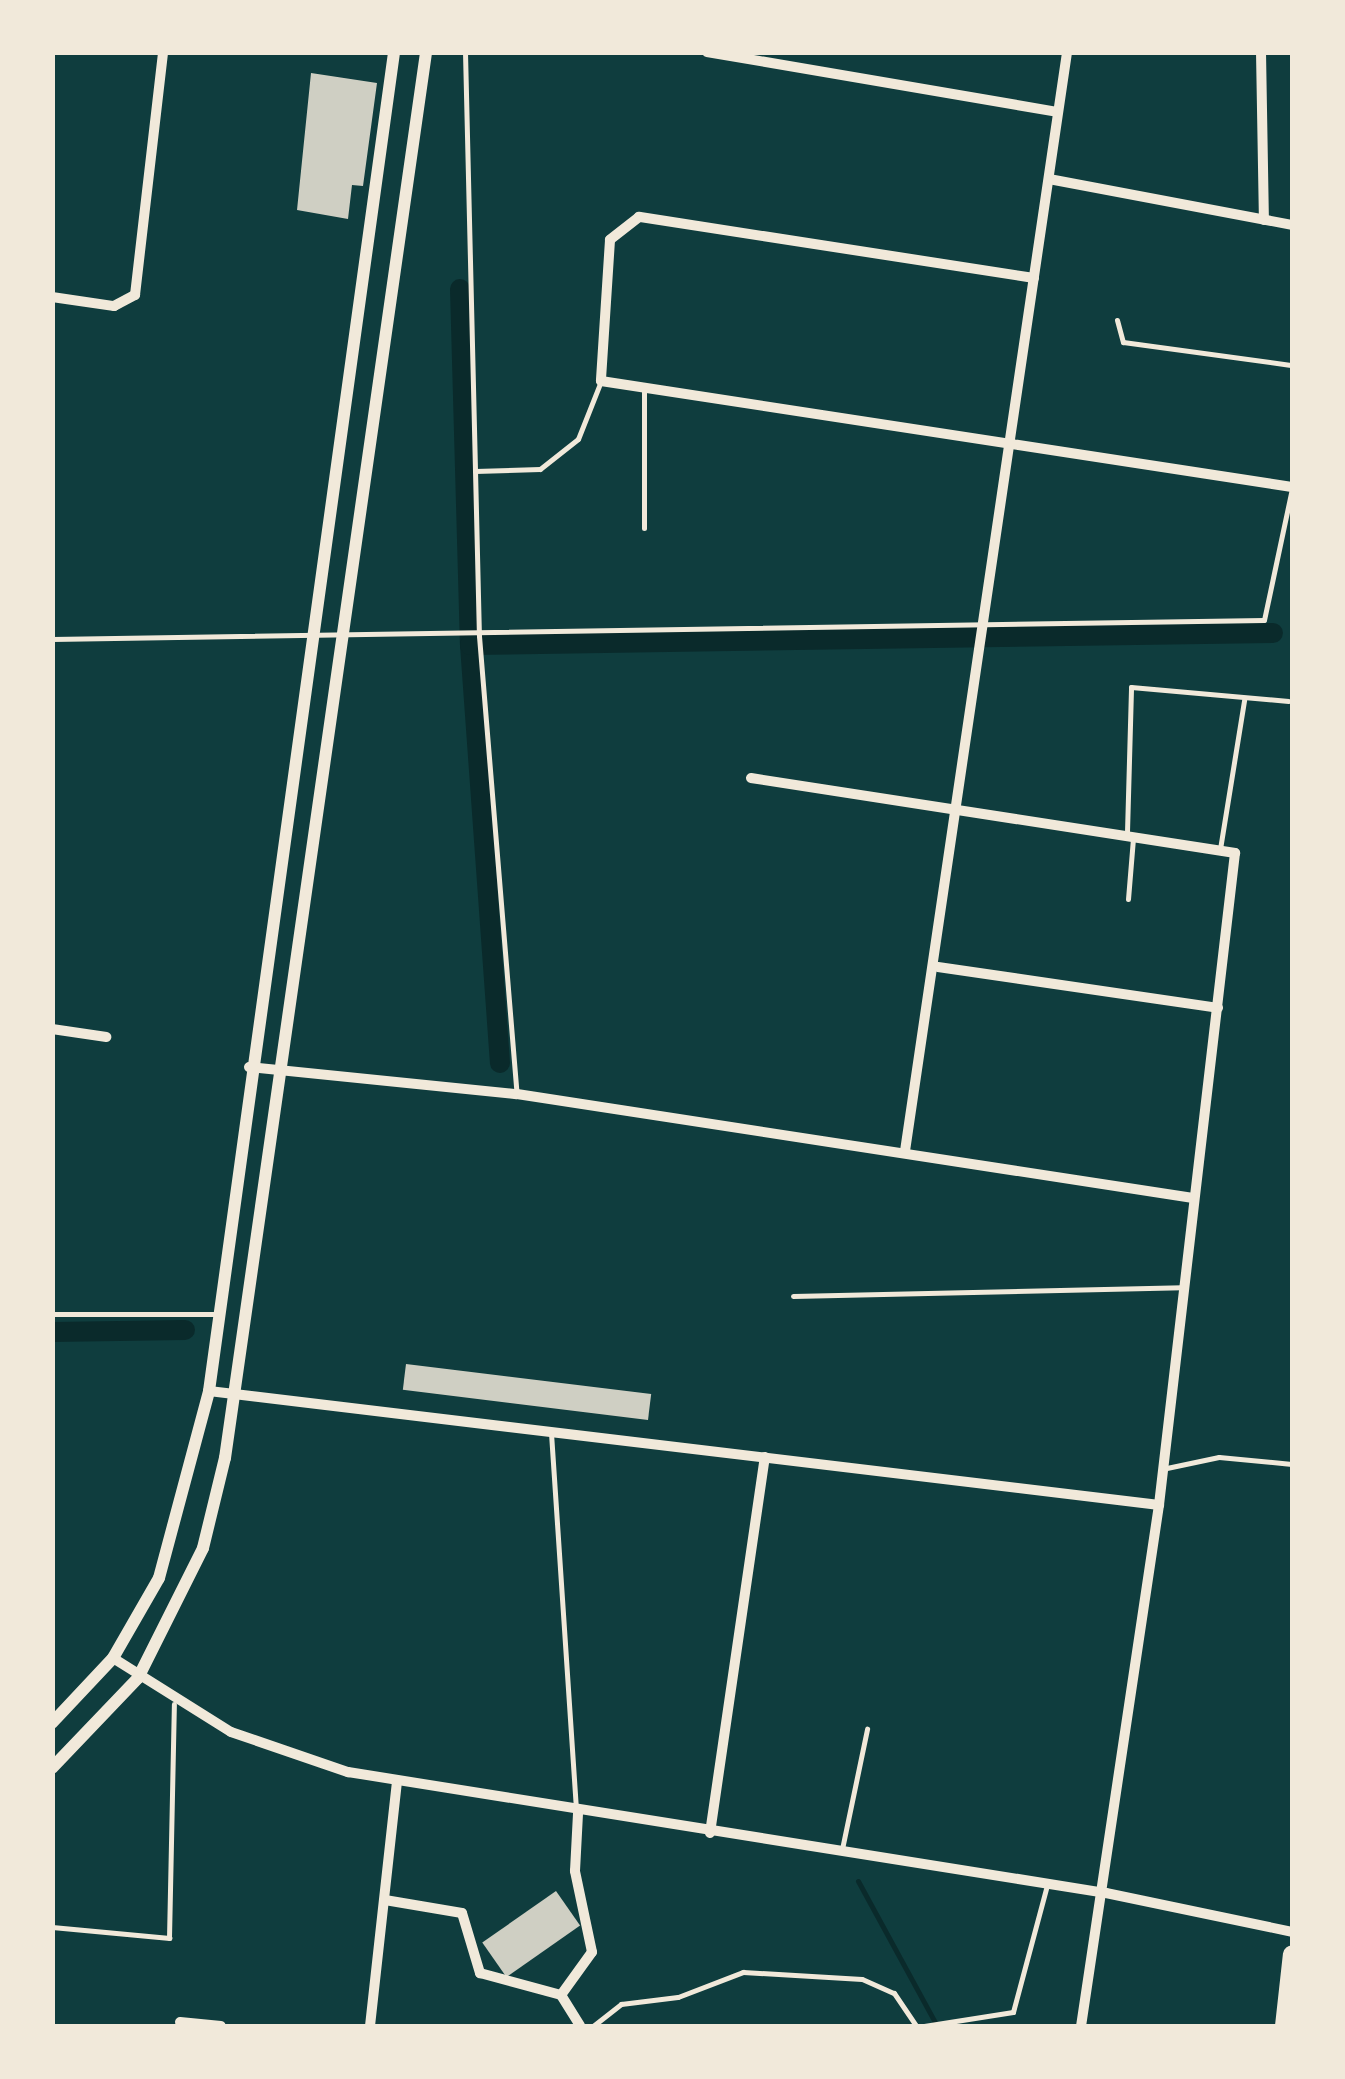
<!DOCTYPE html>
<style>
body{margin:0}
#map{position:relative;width:1345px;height:2079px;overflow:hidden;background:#0f3d3e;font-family:Jost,sans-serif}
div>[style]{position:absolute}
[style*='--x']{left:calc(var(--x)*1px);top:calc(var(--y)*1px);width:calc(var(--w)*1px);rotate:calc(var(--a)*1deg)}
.stream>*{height:5px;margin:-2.5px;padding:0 2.5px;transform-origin:2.5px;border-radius:2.5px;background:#0a2a2b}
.canal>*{height:20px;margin:-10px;padding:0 10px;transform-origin:10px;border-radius:10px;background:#0a2a2b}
.building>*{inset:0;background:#cfcfc3;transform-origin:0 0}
.service>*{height:5px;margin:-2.5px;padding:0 2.5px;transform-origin:2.5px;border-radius:2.5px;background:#f1e9da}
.minor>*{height:10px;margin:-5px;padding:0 5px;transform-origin:5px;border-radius:5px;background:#f1e9da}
.tertiary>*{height:12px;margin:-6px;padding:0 6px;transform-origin:6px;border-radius:6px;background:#f1e9da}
.primary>*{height:18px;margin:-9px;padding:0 9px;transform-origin:9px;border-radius:9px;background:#f1e9da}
span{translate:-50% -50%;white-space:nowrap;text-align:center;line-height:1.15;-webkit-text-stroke:10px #f1e9da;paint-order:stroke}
.frame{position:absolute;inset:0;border:55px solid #f1e9da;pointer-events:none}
</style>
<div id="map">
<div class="stream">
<div style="--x:858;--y:1881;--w:165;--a:61.4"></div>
</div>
<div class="canal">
<div style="--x:460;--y:289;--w:356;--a:88.4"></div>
<div style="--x:470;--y:645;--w:419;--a:85.9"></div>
<div style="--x:470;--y:645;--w:803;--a:-0.86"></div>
<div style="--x:52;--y:1332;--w:133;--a:-0.9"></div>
</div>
<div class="building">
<div style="clip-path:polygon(311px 73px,377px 83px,363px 186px,352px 185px,348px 219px,297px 210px)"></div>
<div style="left:406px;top:1364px;width:247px;height:26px;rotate:7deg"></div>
<div style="left:556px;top:1891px;width:42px;height:90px;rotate:55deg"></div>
</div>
<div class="service">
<div style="--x:465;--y:52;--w:584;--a:88.63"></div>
<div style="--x:479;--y:636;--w:460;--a:85.3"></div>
<div style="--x:1117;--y:320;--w:23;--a:75"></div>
<div style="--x:1123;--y:342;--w:171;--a:7.8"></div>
<div style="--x:644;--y:388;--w:140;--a:90"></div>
<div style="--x:475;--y:471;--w:65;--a:-1.8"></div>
<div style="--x:540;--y:469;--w:48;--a:-38.3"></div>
<div style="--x:578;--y:439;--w:62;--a:-68.4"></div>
<div style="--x:52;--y:639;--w:1212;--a:-0.9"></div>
<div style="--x:1264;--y:620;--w:135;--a:-78"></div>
<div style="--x:1127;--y:832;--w:145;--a:-88.4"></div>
<div style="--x:1131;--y:687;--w:158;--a:5.1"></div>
<div style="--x:1220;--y:849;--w:151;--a:-80.8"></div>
<div style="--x:1128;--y:899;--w:61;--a:-85.3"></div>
<div style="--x:793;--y:1296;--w:389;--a:-1.3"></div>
<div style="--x:52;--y:1314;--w:163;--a:0"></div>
<div style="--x:551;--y:1433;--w:376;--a:86.2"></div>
<div style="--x:1162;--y:1469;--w:58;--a:-11.9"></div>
<div style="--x:1219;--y:1457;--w:73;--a:5.5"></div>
<div style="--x:842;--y:1849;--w:123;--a:-78.2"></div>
<div style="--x:52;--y:1927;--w:118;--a:5.4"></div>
<div style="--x:169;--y:1938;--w:234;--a:-88.8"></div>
<div style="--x:593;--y:2026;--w:36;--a:-38"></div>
<div style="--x:621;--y:2004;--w:57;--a:-7"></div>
<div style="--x:678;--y:1997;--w:70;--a:-21"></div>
<div style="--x:743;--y:1972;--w:119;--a:3.4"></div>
<div style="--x:862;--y:1979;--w:35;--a:24"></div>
<div style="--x:894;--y:1993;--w:40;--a:56"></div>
<div style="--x:924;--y:2026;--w:90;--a:-8.9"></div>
<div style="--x:1013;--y:2012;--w:131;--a:-75"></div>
</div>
<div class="minor">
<div style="--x:707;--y:52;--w:355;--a:9.7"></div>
<div style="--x:1261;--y:52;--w:168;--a:89"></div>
<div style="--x:1049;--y:179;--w:247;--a:10.7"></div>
<div style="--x:1034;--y:278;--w:400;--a:-171.2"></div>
<div style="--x:639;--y:217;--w:37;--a:142"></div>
<div style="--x:610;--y:240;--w:141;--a:93.7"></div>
<div style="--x:601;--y:381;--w:699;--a:8.72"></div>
<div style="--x:52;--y:297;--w:63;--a:8.3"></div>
<div style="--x:114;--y:306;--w:24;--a:-28"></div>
<div style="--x:135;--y:295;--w:245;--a:-83.4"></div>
<div style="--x:751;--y:778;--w:490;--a:8.8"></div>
<div style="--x:1235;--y:853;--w:656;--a:96.65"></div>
<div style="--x:1159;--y:1505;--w:527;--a:98.51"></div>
<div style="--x:938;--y:967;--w:283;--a:8.3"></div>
<div style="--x:52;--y:1029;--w:55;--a:8.4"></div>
<div style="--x:249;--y:1067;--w:269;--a:5.8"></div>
<div style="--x:517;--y:1094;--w:684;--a:8.75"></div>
<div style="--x:905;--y:1151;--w:1111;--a:-81.61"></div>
<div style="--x:209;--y:1391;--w:957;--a:6.84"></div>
<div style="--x:113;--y:1658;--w:139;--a:32.1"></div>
<div style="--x:231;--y:1732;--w:124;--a:18.9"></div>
<div style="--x:348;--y:1772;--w:768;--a:9.07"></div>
<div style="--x:1106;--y:1893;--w:190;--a:11.8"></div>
<div style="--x:710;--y:1833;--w:380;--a:-81.7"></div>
<div style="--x:385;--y:1900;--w:78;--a:9.6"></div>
<div style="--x:462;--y:1913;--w:63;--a:73.3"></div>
<div style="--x:480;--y:1973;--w:84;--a:15.2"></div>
<div style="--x:561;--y:1995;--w:53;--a:-54.2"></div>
<div style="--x:592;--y:1952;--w:83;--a:-101.9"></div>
<div style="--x:575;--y:1871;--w:58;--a:-87"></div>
<div style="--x:561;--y:1995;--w:36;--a:58"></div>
<div style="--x:180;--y:2022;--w:41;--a:5.6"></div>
<div style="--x:370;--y:2026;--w:247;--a:-83.7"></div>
</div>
<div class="tertiary">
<div style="--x:52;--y:1723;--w:89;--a:-46.8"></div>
<div style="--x:113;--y:1658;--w:92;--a:-60.1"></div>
<div style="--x:159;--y:1578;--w:194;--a:-75"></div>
<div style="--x:209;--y:1391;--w:1352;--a:-82.13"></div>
<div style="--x:52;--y:1768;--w:124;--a:-46.3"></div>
<div style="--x:138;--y:1678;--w:145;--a:-63.4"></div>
<div style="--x:203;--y:1548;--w:93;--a:-76.3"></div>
<div style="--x:225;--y:1458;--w:1420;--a:-81.86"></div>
</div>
<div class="primary">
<div style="--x:1284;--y:2026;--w:72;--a:-83.7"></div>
</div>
<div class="frame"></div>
</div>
